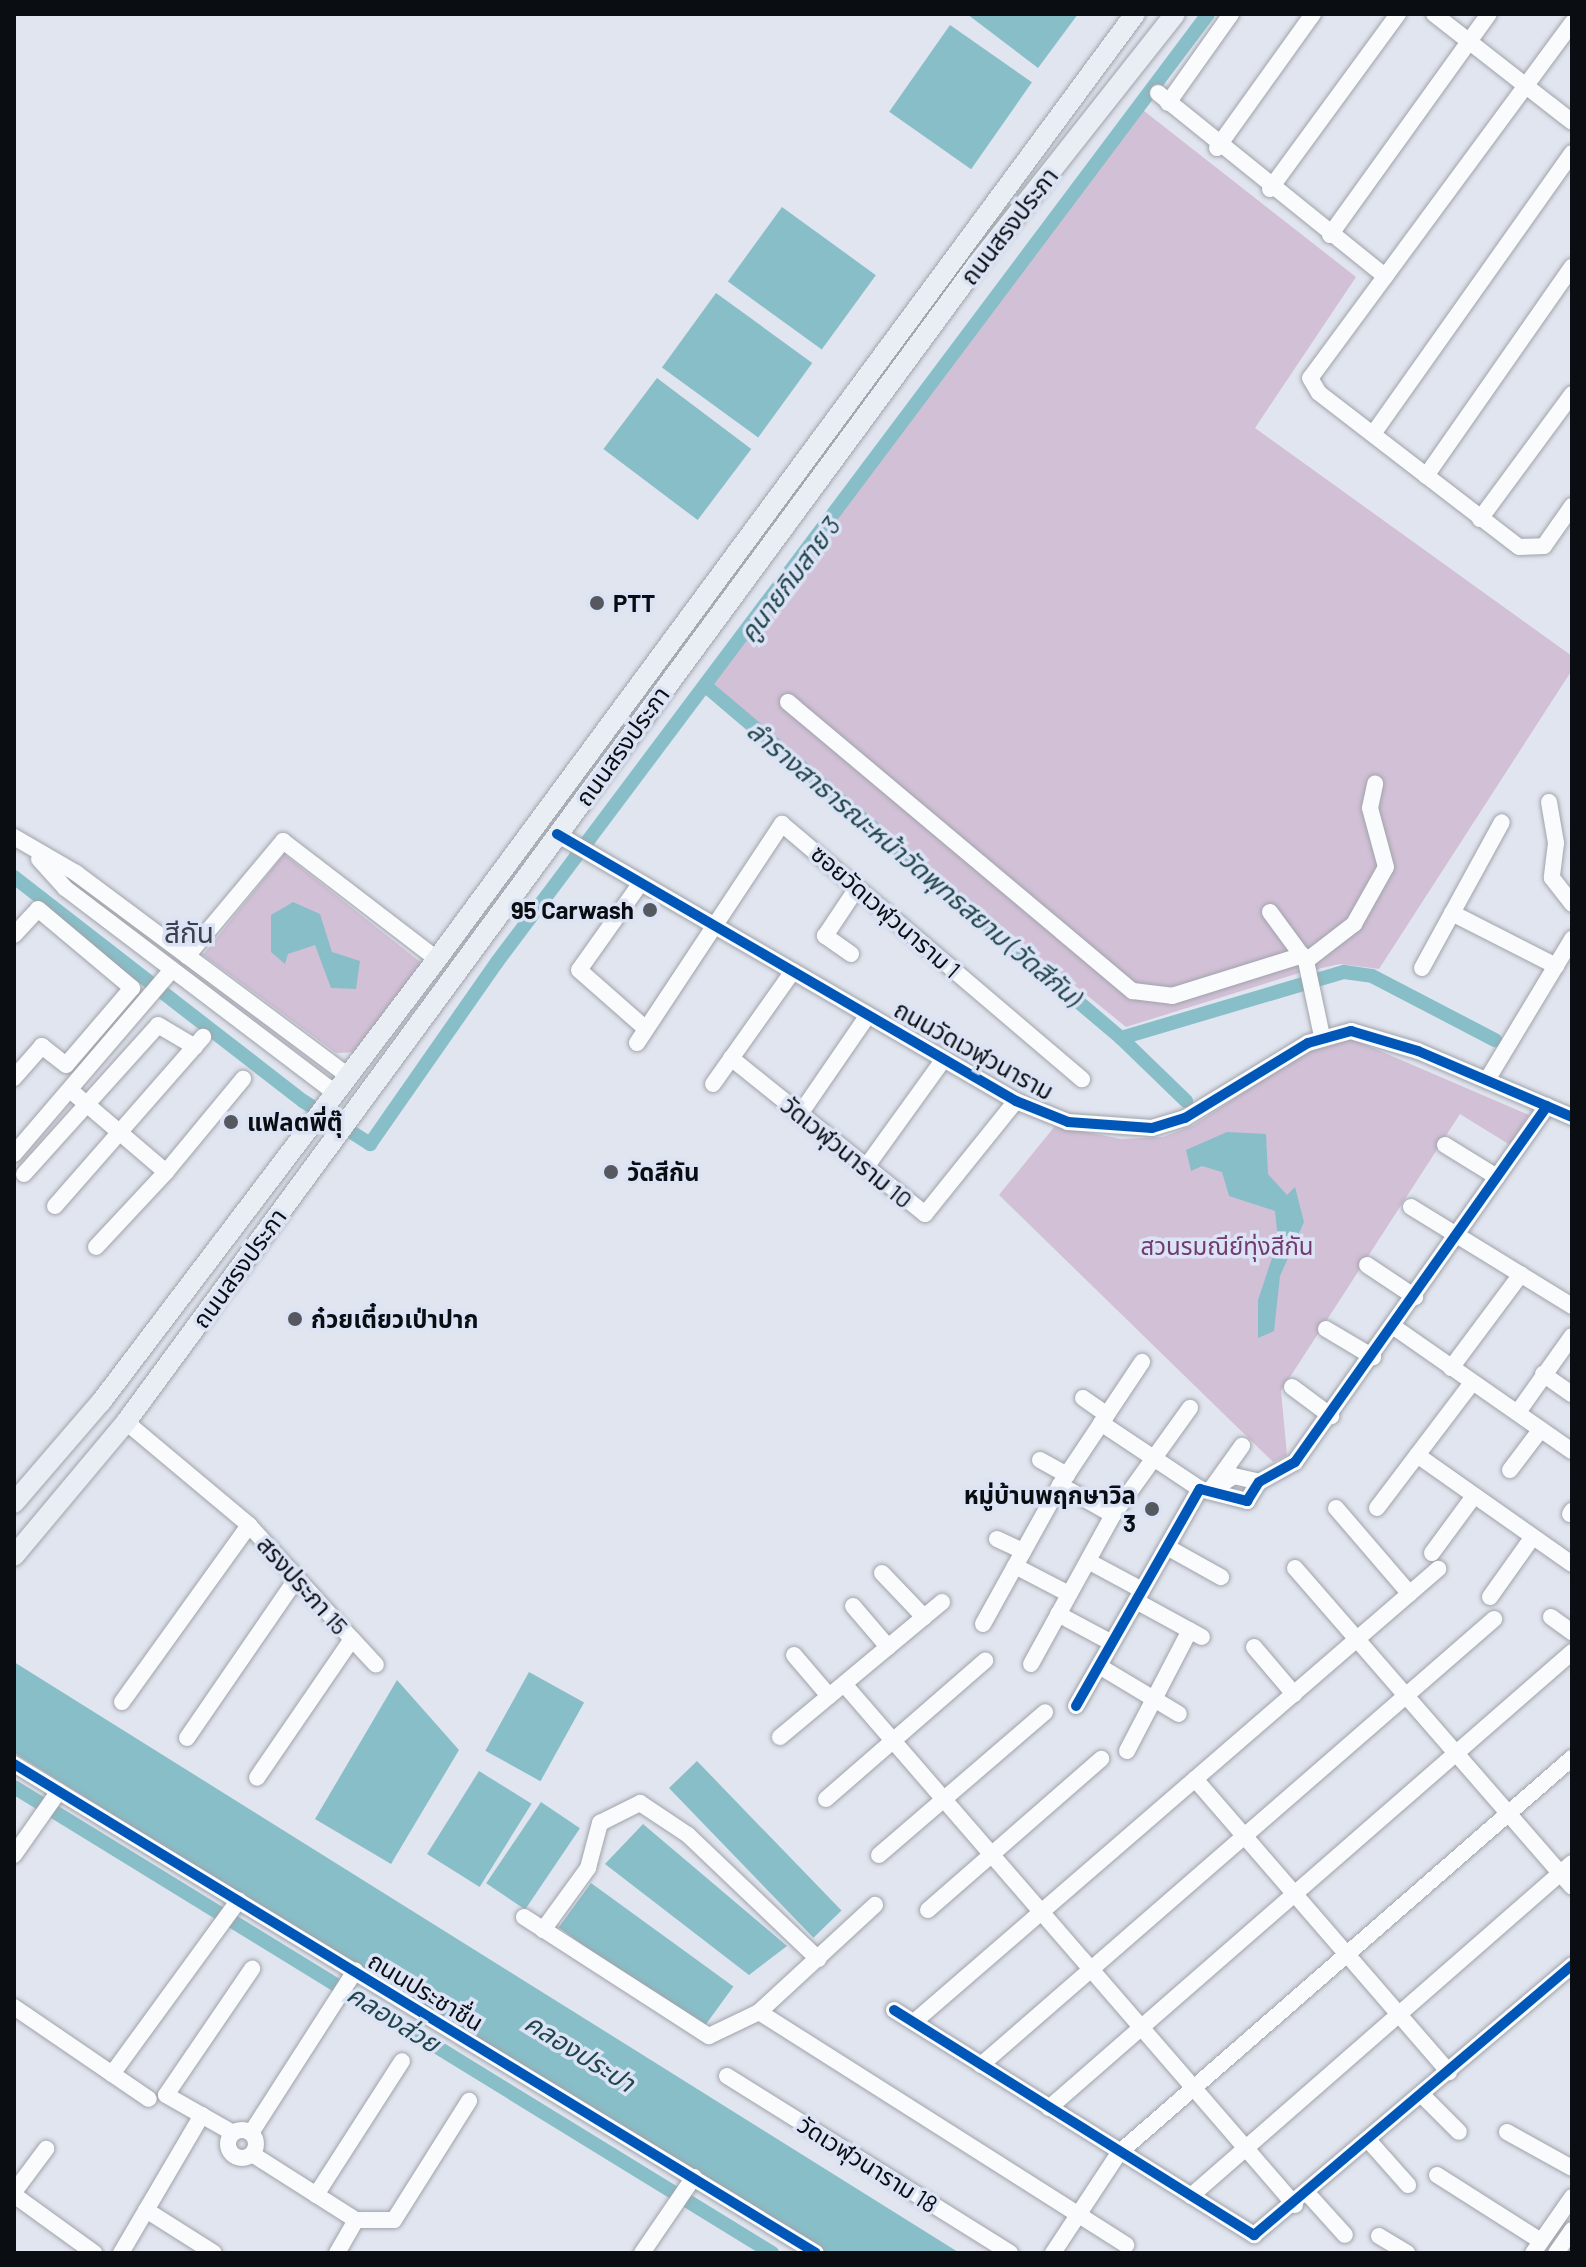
<!DOCTYPE html>
<meta charset="utf-8">
<style>
body{margin:0}
#map{position:relative;width:1586px;height:2267px;overflow:hidden;background:#e1e5ef;font-family:Barlow,"Noto Sans Thai",sans-serif}
div>[style]{position:absolute}
[style*='--x']{left:calc(var(--x)*1px);top:calc(var(--y)*1px);width:calc(var(--w)*1px);rotate:calc(var(--a)*1deg)}
.green>*{inset:0;background:#d2c0d7}
.water>*{inset:0;background:#88bec8;transform-origin:0 0}
.canal>*{height:14px;margin:-7px;padding:0 7px;transform-origin:7px;border-radius:7px;background:#88bec8}
.roads{filter:drop-shadow(0 0 2px #a0a3aa) drop-shadow(0 0 2px #a0a3aa)}
.minor>*{height:16px;margin:-8px;padding:0 8px;transform-origin:8px;border-radius:8px;background:#fafbfd}
.minor>.ring{margin:-8px;padding:0;box-sizing:content-box;background:none;border:16px solid #fafbfd;border-radius:50%}
.major>*{height:20px;margin:-10px;padding:0 10px;transform-origin:10px;border-radius:10px;background:#e8eef3}
.cycleway>*{height:10px;margin:-5px;padding:0 5px;transform-origin:5px;border-radius:5px;background:#0057b8}
.dots>*{width:22px;height:22px;translate:-50% -50%;box-sizing:border-box;border:4px solid #dbe3f5;border-radius:50%}
span{translate:-50% -50%;white-space:nowrap;text-align:center;line-height:1.15;-webkit-text-stroke:7px #dbe3f5;paint-order:stroke}
.street-label{font-size:24px;color:#0a0d12}
.poi-label{font-size:24px;color:#0a0d12;font-weight:700}
.left{translate:0 -50%;text-align:left}
.right{translate:-100% -50%;text-align:right}
.park-label{font-size:24px;color:#713b71}
.water-label{font-size:26px;color:#20454a;font-style:italic}
.quarter-label{font-size:28px;color:#3a404e}
.frame{position:absolute;inset:0;border:16px solid #0a0d12;pointer-events:none}
</style>
<div id="map">
<div class="green">
<div style="clip-path:polygon(1139px 107px,1356px 277px,1255px 428px,1572px 656px,1572px 670px,1379px 969px,1340px 964px,1299px 973px,1126px 1027px,708px 688px)"></div>
<div style="clip-path:polygon(284px 854px,424px 965px,357px 1052px,336px 1053px,203px 955px)"></div>
<div style="clip-path:polygon(1350px 1038px,1529px 1115px,1510px 1145px,1460px 1114px,1281px 1391px,1287px 1455px,1273px 1462px,999px 1195px,1055px 1126px,1121px 1139px,1163px 1137px,1194px 1125px,1313px 1047px)"></div>
</div>
<div class="water">
<div style="clip-path:polygon(967px 14px,1078px 14px,1038px 68px)"></div>
<div style="left:950px;top:25px;width:100px;height:106px;rotate:35deg"></div>
<div style="left:782px;top:207px;width:116px;height:92px;rotate:36deg"></div>
<div style="left:716px;top:293px;width:119px;height:92px;rotate:36deg"></div>
<div style="left:657px;top:378px;width:118px;height:89px;rotate:37deg"></div>
<div style="clip-path:polygon(293px 902px,320px 914px,332px 952px,360px 961px,356px 989px,331px 988px,315px 945px,288px 954px,285px 964px,271px 952px,271px 915px)"></div>
<div style="clip-path:polygon(1227px 1132px,1266px 1134px,1268px 1174px,1287px 1195px,1295px 1187px,1304px 1222px,1280px 1276px,1274px 1331px,1258px 1338px,1258px 1300px,1278px 1240px,1275px 1211px,1229px 1196px,1222px 1172px,1202px 1166px,1191px 1171px,1186px 1150px)"></div>
<div style="left:14px;top:1662px;width:1116px;height:77px;rotate:32deg"></div>
<div style="left:529px;top:1672px;width:63px;height:90px;rotate:29deg"></div>
<div style="clip-path:polygon(397px 1680px,459px 1750px,391px 1864px,315px 1819px)"></div>
<div style="left:697px;top:1761px;width:208px;height:39px;rotate:46deg"></div>
<div style="left:479px;top:1771px;width:62px;height:98px;rotate:32deg"></div>
<div style="left:541px;top:1802px;width:47px;height:98px;rotate:34deg"></div>
<div style="clip-path:polygon(643px 1824px,787px 1946px,749px 1975px,605px 1864px)"></div>
<div style="left:591px;top:1883px;width:176px;height:55px;rotate:36deg"></div>
</div>
<div class="canal">
<div style="--x:708;--y:688;--w:541;--a:40.28"></div>
<div style="--x:1121;--y:1038;--w:233;--a:-16.5"></div>
<div style="--x:1344;--y:972;--w:28;--a:8"></div>
<div style="--x:1372;--y:976;--w:139;--a:27.5"></div>
<div style="--x:14;--y:877;--w:366;--a:37.8"></div>
<div style="--x:303;--y:1101;--w:80;--a:32.7"></div>
<div style="--x:370;--y:1144;--w:222;--a:-55.1"></div>
<div style="--x:497;--y:962;--w:1185;--a:-53.13"></div>
<div style="--x:1121;--y:1038;--w:91;--a:44.1"></div>
<div style="--x:14;--y:1787;--w:890;--a:31.58"></div>
</div>
<div class="roads">
<div class="minor">
<div style="--x:1434;--y:14;--w:175;--a:38"></div>
<div style="--x:1572;--y:23;--w:441;--a:126.4"></div>
<div style="--x:1310;--y:378;--w:17;--a:59"></div>
<div style="--x:1319;--y:393;--w:252;--a:37.6"></div>
<div style="--x:1519;--y:547;--w:25;--a:-2"></div>
<div style="--x:1544;--y:546;--w:49;--a:-55"></div>
<div style="--x:1158;--y:93;--w:292;--a:38.9"></div>
<div style="--x:1168;--y:103;--w:109;--a:-54.7"></div>
<div style="--x:1217;--y:148;--w:165;--a:-54.4"></div>
<div style="--x:1270;--y:189;--w:217;--a:-53.8"></div>
<div style="--x:1330;--y:235;--w:272;--a:-54.3"></div>
<div style="--x:1373;--y:434;--w:344;--a:-54.7"></div>
<div style="--x:1426;--y:476;--w:255;--a:-55.1"></div>
<div style="--x:1480;--y:519;--w:155;--a:-53.6"></div>
<div style="--x:788;--y:702;--w:450;--a:40"></div>
<div style="--x:1133;--y:991;--w:39;--a:7"></div>
<div style="--x:1172;--y:996;--w:137;--a:-17.4"></div>
<div style="--x:1549;--y:802;--w:42;--a:80.3"></div>
<div style="--x:1556;--y:843;--w:35;--a:97"></div>
<div style="--x:1552;--y:878;--w:33;--a:52"></div>
<div style="--x:557;--y:834;--w:531;--a:30.19"></div>
<div style="--x:1016;--y:1101;--w:56;--a:22"></div>
<div style="--x:1068;--y:1122;--w:84;--a:4.1"></div>
<div style="--x:1152;--y:1128;--w:34;--a:-17"></div>
<div style="--x:1185;--y:1118;--w:144;--a:-31.4"></div>
<div style="--x:1308;--y:1043;--w:45;--a:-15.6"></div>
<div style="--x:1351;--y:1031;--w:70;--a:16.6"></div>
<div style="--x:1418;--y:1051;--w:168;--a:23.2"></div>
<div style="--x:14;--y:837;--w:72;--a:30.1"></div>
<div style="--x:76;--y:873;--w:339;--a:36.7"></div>
<div style="--x:39;--y:859;--w:39;--a:48"></div>
<div style="--x:65;--y:888;--w:339;--a:37.2"></div>
<div style="--x:640;--y:884;--w:105;--a:125.3"></div>
<div style="--x:579;--y:970;--w:89;--a:41.4"></div>
<div style="--x:1270;--y:912;--w:61;--a:53.7"></div>
<div style="--x:1306;--y:961;--w:77;--a:78"></div>
<div style="--x:1452;--y:913;--w:117;--a:27"></div>
<div style="--x:14;--y:935;--w:35;--a:-47"></div>
<div style="--x:38;--y:909;--w:123;--a:40"></div>
<div style="--x:132;--y:988;--w:101;--a:130.6"></div>
<div style="--x:66;--y:1065;--w:31;--a:-142"></div>
<div style="--x:42;--y:1046;--w:43;--a:131.2"></div>
<div style="--x:851;--y:954;--w:32;--a:-145"></div>
<div style="--x:825;--y:936;--w:58;--a:-56.3"></div>
<div style="--x:187;--y:956;--w:150;--a:-50.1"></div>
<div style="--x:283;--y:841;--w:194;--a:37.5"></div>
<div style="--x:1306;--y:961;--w:61;--a:-37.6"></div>
<div style="--x:1354;--y:924;--w:65;--a:-60.7"></div>
<div style="--x:1386;--y:867;--w:61;--a:-105.2"></div>
<div style="--x:1370;--y:808;--w:25;--a:-78"></div>
<div style="--x:1422;--y:968;--w:166;--a:-61.3"></div>
<div style="--x:637;--y:1043;--w:263;--a:-56.5"></div>
<div style="--x:782;--y:824;--w:394;--a:40.4"></div>
<div style="--x:731;--y:1058;--w:249;--a:38.8"></div>
<div style="--x:925;--y:1214;--w:145;--a:-51.2"></div>
<div style="--x:1487;--y:1080;--w:165;--a:-58.9"></div>
<div style="--x:713;--y:1084;--w:138;--a:-54.7"></div>
<div style="--x:70;--y:1090;--w:126;--a:40.5"></div>
<div style="--x:166;--y:1172;--w:121;--a:-50.4"></div>
<div style="--x:800;--y:1114;--w:120;--a:-55.5"></div>
<div style="--x:1445;--y:1145;--w:61;--a:31.6"></div>
<div style="--x:14;--y:1154;--w:241;--a:-49.4"></div>
<div style="--x:866;--y:1167;--w:133;--a:-54.2"></div>
<div style="--x:24;--y:1174;--w:200;--a:-48"></div>
<div style="--x:158;--y:1025;--w:43;--a:30.7"></div>
<div style="--x:55;--y:1206;--w:225;--a:-48.8"></div>
<div style="--x:1411;--y:1207;--w:189;--a:31.6"></div>
<div style="--x:96;--y:1247;--w:103;--a:-47"></div>
<div style="--x:1367;--y:1265;--w:58;--a:33.7"></div>
<div style="--x:1394;--y:1327;--w:217;--a:34.9"></div>
<div style="--x:1326;--y:1329;--w:55;--a:30.8"></div>
<div style="--x:1451;--y:1368;--w:117;--a:-53.3"></div>
<div style="--x:1543;--y:1374;--w:35;--a:35"></div>
<div style="--x:1292;--y:1387;--w:49;--a:36.6"></div>
<div style="--x:1083;--y:1398;--w:29;--a:35"></div>
<div style="--x:1518;--y:1412;--w:93;--a:-54.6"></div>
<div style="--x:126;--y:1422;--w:160;--a:39.9"></div>
<div style="--x:249;--y:1525;--w:154;--a:47.9"></div>
<div style="--x:352;--y:1639;--w:168;--a:124.4"></div>
<div style="--x:1101;--y:1423;--w:119;--a:33.7"></div>
<div style="--x:1417;--y:1455;--w:189;--a:35.1"></div>
<div style="--x:1040;--y:1460;--w:31;--a:29"></div>
<div style="--x:1510;--y:1470;--w:51;--a:-52.9"></div>
<div style="--x:1060;--y:1485;--w:61;--a:29.5"></div>
<div style="--x:1217;--y:1487;--w:20;--a:-33"></div>
<div style="--x:1234;--y:1476;--w:26;--a:13"></div>
<div style="--x:1212;--y:1488;--w:52;--a:-54.5"></div>
<div style="--x:1336;--y:1508;--w:113;--a:49.3"></div>
<div style="--x:1377;--y:1508;--w:157;--a:-52.8"></div>
<div style="--x:1570;--y:1514;--w:4;--a:-56"></div>
<div style="--x:997;--y:1539;--w:29;--a:25"></div>
<div style="--x:1167;--y:1547;--w:62;--a:29.1"></div>
<div style="--x:1432;--y:1553;--w:71;--a:-53.6"></div>
<div style="--x:1088;--y:1561;--w:61;--a:28.2"></div>
<div style="--x:1015;--y:1566;--w:61;--a:27.4"></div>
<div style="--x:1295;--y:1568;--w:422;--a:49"></div>
<div style="--x:882;--y:1573;--w:61;--a:46.3"></div>
<div style="--x:1490;--y:1597;--w:72;--a:-54.6"></div>
<div style="--x:1136;--y:1601;--w:75;--a:28.6"></div>
<div style="--x:853;--y:1606;--w:54;--a:49.5"></div>
<div style="--x:1058;--y:1614;--w:61;--a:28.2"></div>
<div style="--x:1551;--y:1617;--w:26;--a:36"></div>
<div style="--x:983;--y:1624;--w:159;--a:-61"></div>
<div style="--x:1060;--y:1485;--w:148;--a:-56.3"></div>
<div style="--x:352;--y:1639;--w:35;--a:47"></div>
<div style="--x:1254;--y:1647;--w:62;--a:49.6"></div>
<div style="--x:794;--y:1655;--w:54;--a:49.5"></div>
<div style="--x:1031;--y:1664;--w:170;--a:-61.2"></div>
<div style="--x:1113;--y:1515;--w:132;--a:-54.3"></div>
<div style="--x:1099;--y:1666;--w:93;--a:31"></div>
<div style="--x:844;--y:1684;--w:689;--a:49.12"></div>
<div style="--x:122;--y:1702;--w:218;--a:-54.3"></div>
<div style="--x:1076;--y:1706;--w:250;--a:-60.3"></div>
<div style="--x:1200;--y:1489;--w:49;--a:14.3"></div>
<div style="--x:1247;--y:1501;--w:22;--a:-58"></div>
<div style="--x:1259;--y:1482;--w:41;--a:-29.1"></div>
<div style="--x:1295;--y:1462;--w:436;--a:-54.7"></div>
<div style="--x:780;--y:1737;--w:211;--a:-39.8"></div>
<div style="--x:187;--y:1738;--w:194;--a:-55.5"></div>
<div style="--x:1127;--y:1751;--w:136;--a:-62.5"></div>
<div style="--x:14;--y:1764;--w:939;--a:31.37"></div>
<div style="--x:1195;--y:1779;--w:388;--a:49.1"></div>
<div style="--x:826;--y:1799;--w:211;--a:-41"></div>
<div style="--x:14;--y:1855;--w:78;--a:-54.9"></div>
<div style="--x:879;--y:1855;--w:219;--a:-40.7"></div>
<div style="--x:928;--y:1910;--w:230;--a:-41.1"></div>
<div style="--x:524;--y:1917;--w:220;--a:32.8"></div>
<div style="--x:709;--y:2036;--w:55;--a:-25.6"></div>
<div style="--x:759;--y:2012;--w:158;--a:-42.7"></div>
<div style="--x:543;--y:1930;--w:77;--a:-54"></div>
<div style="--x:588;--y:1868;--w:47;--a:-75.1"></div>
<div style="--x:600;--y:1823;--w:45;--a:-26.6"></div>
<div style="--x:640;--y:1803;--w:58;--a:33.7"></div>
<div style="--x:688;--y:1835;--w:180;--a:43.6"></div>
<div style="--x:14;--y:2007;--w:163;--a:34.3"></div>
<div style="--x:894;--y:2010;--w:425;--a:32"></div>
<div style="--x:1254;--y:2235;--w:417;--a:-40.3"></div>
<div style="--x:759;--y:2012;--w:435;--a:32.4"></div>
<div style="--x:914;--y:2022;--w:693;--a:-40.84"></div>
<div style="--x:981;--y:2065;--w:680;--a:-41"></div>
<div style="--x:112;--y:2074;--w:215;--a:-53.9"></div>
<div style="--x:727;--y:2076;--w:334;--a:32"></div>
<div style="--x:1422;--y:2095;--w:52;--a:45"></div>
<div style="--x:1049;--y:2108;--w:694;--a:-41.08"></div>
<div class="ring" style="left:228px;top:2130px;width:12px;height:12px"></div>
<div style="--x:1507;--y:2132;--w:74;--a:29"></div>
<div style="--x:233;--y:2133;--w:77;--a:-150.4"></div>
<div style="--x:166;--y:2095;--w:153;--a:-55.7"></div>
<div style="--x:251;--y:2133;--w:193;--a:-57.3"></div>
<div style="--x:1369;--y:2141;--w:59;--a:48.4"></div>
<div style="--x:252;--y:2154;--w:123;--a:32.4"></div>
<div style="--x:356;--y:2220;--w:38;--a:0"></div>
<div style="--x:394;--y:2220;--w:141;--a:-57.8"></div>
<div style="--x:1437;--y:2175;--w:123;--a:32.4"></div>
<div style="--x:14;--y:2192;--w:54;--a:-53.3"></div>
<div style="--x:1308;--y:2194;--w:55;--a:47.9"></div>
<div style="--x:14;--y:2195;--w:99;--a:35.9"></div>
<div style="--x:316;--y:2195;--w:159;--a:-57.3"></div>
<div style="--x:1191;--y:2196;--w:506;--a:-41.15"></div>
<div style="--x:146;--y:2210;--w:80;--a:32.3"></div>
<div style="--x:1379;--y:2236;--w:33;--a:31"></div>
<div style="--x:121;--y:2253;--w:160;--a:-59.6"></div>
<div style="--x:337;--y:2253;--w:38;--a:-60"></div>
<div style="--x:642;--y:2253;--w:92;--a:-55.6"></div>
<div style="--x:1053;--y:2253;--w:120;--a:-56.6"></div>
<div style="--x:1119;--y:2153;--w:601;--a:-41.09"></div>
<div style="--x:1533;--y:2253;--w:68;--a:-55.1"></div>
<div style="--x:1556;--y:2253;--w:28;--a:-55"></div>
</div>
<div class="major">
<div style="--x:14;--y:1503;--w:133;--a:-49.3"></div>
<div style="--x:101;--y:1402;--w:556;--a:-52.82"></div>
<div style="--x:437;--y:959;--w:1175;--a:-53.55"></div>
<div style="--x:14;--y:1556;--w:175;--a:-50.1"></div>
<div style="--x:126;--y:1422;--w:1435;--a:-53.67"></div>
<div style="--x:976;--y:266;--w:321;--a:-51.7"></div>
</div>
</div>
<div class="cycleway">
<div style="--x:557;--y:834;--w:531;--a:30.19"></div>
<div style="--x:1016;--y:1101;--w:56;--a:22"></div>
<div style="--x:1068;--y:1122;--w:84;--a:4.1"></div>
<div style="--x:1152;--y:1128;--w:34;--a:-17"></div>
<div style="--x:1185;--y:1118;--w:144;--a:-31.4"></div>
<div style="--x:1308;--y:1043;--w:45;--a:-15.6"></div>
<div style="--x:1351;--y:1031;--w:70;--a:16.6"></div>
<div style="--x:1418;--y:1051;--w:168;--a:23.2"></div>
<div style="--x:1076;--y:1706;--w:250;--a:-60.3"></div>
<div style="--x:1200;--y:1489;--w:49;--a:14.3"></div>
<div style="--x:1247;--y:1501;--w:22;--a:-58"></div>
<div style="--x:1259;--y:1482;--w:41;--a:-29.1"></div>
<div style="--x:1295;--y:1462;--w:436;--a:-54.7"></div>
<div style="--x:14;--y:1764;--w:939;--a:31.37"></div>
<div style="--x:894;--y:2010;--w:425;--a:32"></div>
<div style="--x:1254;--y:2235;--w:417;--a:-40.3"></div>
</div>
<div class="dots">
<div style="left:597px;top:603px;background:#55595f"></div>
<div style="left:650px;top:910px;background:#55595f"></div>
<div style="left:231px;top:1122px;background:#55595f"></div>
<div style="left:611px;top:1172px;background:#55595f"></div>
<div style="left:295px;top:1319px;background:#55595f"></div>
<div style="left:1152px;top:1509px;background:#55595f"></div>
</div>
<div class="street-label">
<span style="left:1009px;top:226px;rotate:-52deg">ถนนสรงประภา</span>
<span style="left:622px;top:746px;rotate:-54deg">ถนนสรงประภา</span>
<span style="left:886px;top:911px;rotate:41deg">ซอยวัดเวฬุวนาราม 1</span>
<span style="left:974px;top:1050px;rotate:29deg">ถนนวัดเวฬุวนาราม</span>
<span style="left:847px;top:1152px;rotate:39deg">วัดเวฬุวนาราม 10</span>
<span style="left:239px;top:1268px;rotate:-54deg">ถนนสรงประภา</span>
<span style="left:303px;top:1585px;rotate:48deg">สรงประภา 15</span>
<span style="left:426px;top:1991px;rotate:31deg">ถนนประชาชื่น</span>
<span style="left:868px;top:2164px;rotate:32deg">วัดเวฬุวนาราม 18</span>
</div>
<div class="poi-label">
<span class="left" style="left:613px;top:603px">PTT</span>
<span class="right" style="left:634px;top:910px">95 Carwash</span>
<span class="left" style="left:247px;top:1122px">แฟลตพี่ตุ๊</span>
<span class="left" style="left:627px;top:1172px">วัดสีกัน</span>
<span class="left" style="left:311px;top:1319px">ก๋วยเตี๋ยวเป่าปาก</span>
<span class="right" style="left:1136px;top:1509px">หมู่บ้านพฤกษาวิล<br>3</span>
</div>
<div class="park-label">
<span style="left:1227px;top:1246px">สวนรมณีย์ทุ่งสีกัน</span>
</div>
<div class="water-label">
<span style="left:789px;top:579px;rotate:-53deg">คูนายกิมสาย 3</span>
<span style="left:915px;top:863px;rotate:40deg">ลำรางสาธารณะหน้าวัดพุทธสยาม (วัดสีกัน)</span>
<span style="left:394px;top:2018px;rotate:32deg">คลองส่วย</span>
<span style="left:580px;top:2052px;rotate:32deg">คลองประปา</span>
</div>
<div class="quarter-label">
<span style="left:189px;top:932px">สีกัน</span>
</div>
<div class="frame"></div>
</div>
